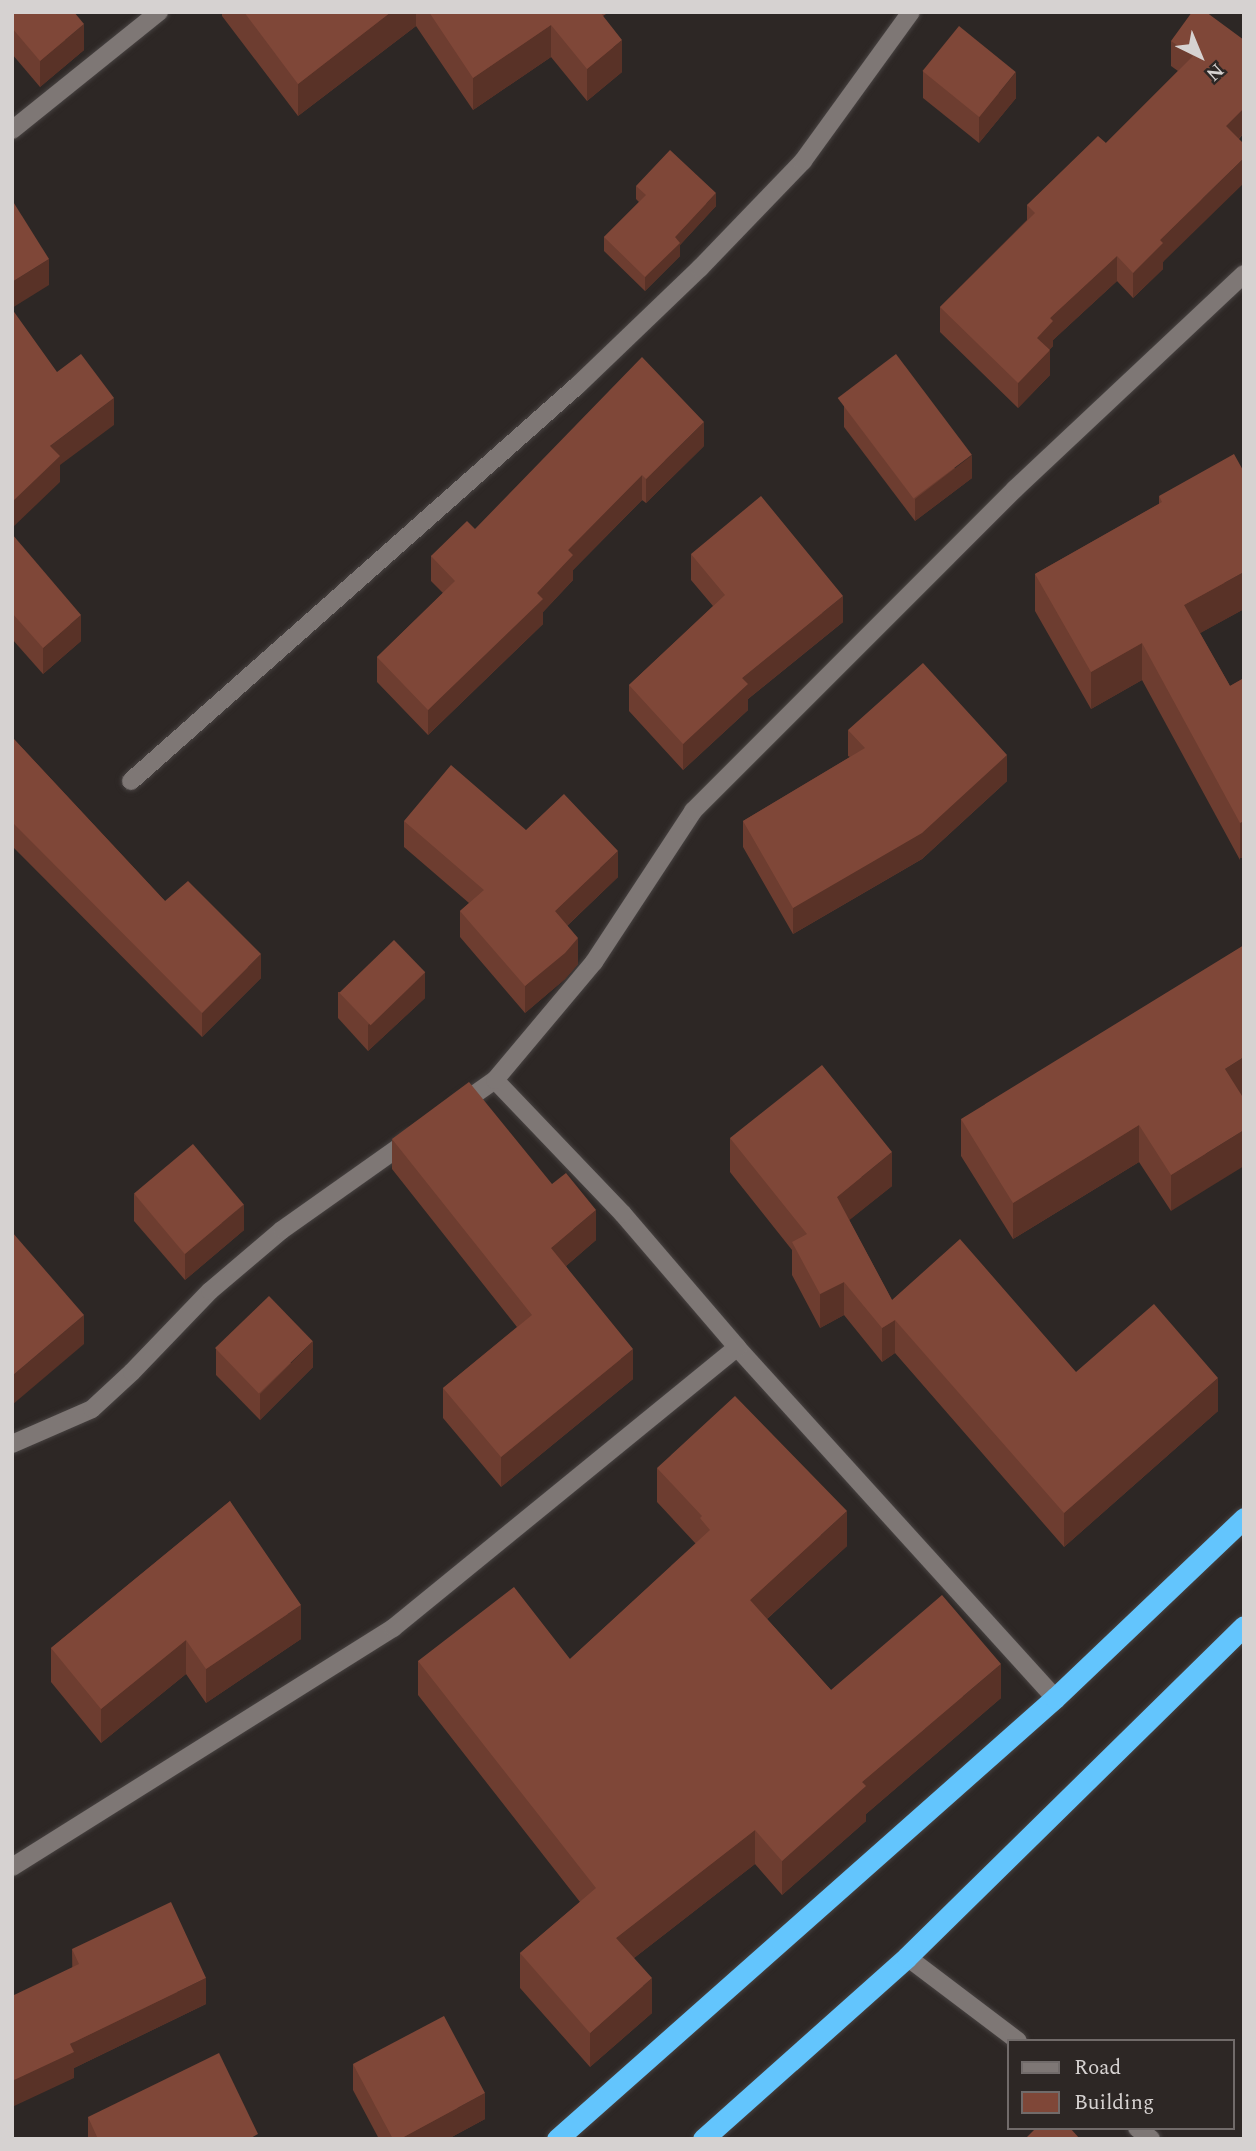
<!DOCTYPE html>
<style>
body{margin:0}
#map{position:relative;width:1256px;height:2151px;overflow:hidden;background:#2d2725;font-family:Spectral,serif}
div>[style]{position:absolute}
[style*='--x']{left:calc(var(--x)*1px);top:calc(var(--y)*1px);width:calc(var(--w)*1px);rotate:calc(var(--a)*1deg)}
.roads{filter:drop-shadow(0 0 2px #474241) drop-shadow(0 0 2px #474241)}
.street>*{height:18px;margin:-9px;padding:0 9px;transform-origin:9px;border-radius:9px;background:#7e7775}
.highway>*{height:21px;margin:-10.5px;padding:0 10.5px;transform-origin:10.5px;border-radius:10.5px;background:#63c5fd}
.wall>*{inset:0;background:#6d3d30}
.shaded-wall>*{inset:0;background:#593227;transform-origin:0 0}
.building>*{inset:0;background:#7f4738;transform-origin:0 0}
span{translate:-50% -50%;white-space:nowrap;text-align:center;line-height:1.15;-webkit-text-stroke:7px #2d2725;paint-order:stroke}
.frame{position:absolute;inset:0;border:14px solid #d6d2d1;pointer-events:none}
.legend{position:absolute;left:1007px;top:2039px;width:228px;height:91px;box-sizing:border-box;background:#2d2725;border:2px solid #716b6a;margin:0;padding:9px 12px;list-style:none;font-size:21px;color:#d6d2d1}
.legend li{display:flex;align-items:center;gap:14px;height:35px}
.legend b{width:35px;border:2px solid #716b6a}
.north{position:absolute;left:1165px;top:21px;width:70px;height:70px;-webkit-text-stroke:5px #2d2725;paint-order:stroke;rotate:137deg;font-size:19px;font-weight:700;line-height:28px;text-align:center;color:#d6d2d1}
.north::after{content:'';display:block;margin:auto;width:24px;height:32px;background:#d6d2d1;clip-path:polygon(50% 0,100% 100%,50% 72%,0 100%)}
</style>
<div id="map">
<div class="roads">
<div class="street">
<div style="--x:12;--y:130;--w:189;--a:-38.8"></div>
<div style="--x:131;--y:781;--w:597;--a:-41.54"></div>
<div style="--x:578;--y:385;--w:169;--a:-43.8"></div>
<div style="--x:700;--y:268;--w:149;--a:-46.1"></div>
<div style="--x:803;--y:161;--w:184;--a:-54.1"></div>
<div style="--x:458;--y:1106;--w:45;--a:-35.1"></div>
<div style="--x:12;--y:1444;--w:87;--a:-23.6"></div>
<div style="--x:92;--y:1409;--w:54;--a:-42.8"></div>
<div style="--x:132;--y:1372;--w:112;--a:-46.1"></div>
<div style="--x:210;--y:1291;--w:94;--a:-40.3"></div>
<div style="--x:282;--y:1230;--w:159;--a:-35.3"></div>
<div style="--x:1055;--y:1698;--w:474;--a:-132.2"></div>
<div style="--x:737;--y:1347;--w:175;--a:-130.6"></div>
<div style="--x:623;--y:1214;--w:185;--a:-133.7"></div>
<div style="--x:495;--y:1080;--w:154;--a:-50"></div>
<div style="--x:594;--y:962;--w:181;--a:-56.7"></div>
<div style="--x:693;--y:811;--w:455;--a:-45"></div>
<div style="--x:1015;--y:489;--w:314;--a:-43.2"></div>
<div style="--x:12;--y:1867;--w:450;--a:-32.1"></div>
<div style="--x:393;--y:1628;--w:444;--a:-39.2"></div>
<div style="--x:907;--y:1957;--w:139;--a:37.1"></div>
<div style="--x:1137;--y:2128;--w:18;--a:38"></div>
</div>
<div class="highway">
<div style="--x:557;--y:2139;--w:665;--a:-41.53"></div>
<div style="--x:1055;--y:1698;--w:261;--a:-43.6"></div>
<div style="--x:703;--y:2139;--w:273;--a:-41.7"></div>
<div style="--x:907;--y:1957;--w:472;--a:-44.5"></div>
</div>
</div>
<div class="wall">
<div style="clip-path:polygon(12px 12px,84px 50px,40px 87px,12px 54px)"></div>
<div style="clip-path:polygon(222px 12px,609px 12px,603px 16px,622px 72px,587px 101px,551px 57px,473px 110px,416px 26px,298px 116px,222px 16px)"></div>
<div style="clip-path:polygon(1244px 40px,1244px 133px,1239px 139px,1163px 262px,1163px 269px,1133px 298px,1117px 281px,1053px 340px,1053px 346px,1049px 350px,1050px 375px,1018px 408px,940px 332px,940px 307px,1027px 220px,1027px 205px,1106px 143px,1178px 71px,1171px 66px,1171px 41px)"></div>
<div style="clip-path:polygon(923px 71px,1016px 98px,979px 143px,923px 98px)"></div>
<div style="clip-path:polygon(636px 186px,716px 206px,680px 245px,680px 256px,645px 291px,604px 251px,604px 237px,639px 202px,636px 199px)"></div>
<div style="clip-path:polygon(844px 405px,972px 478px,915px 521px,844px 427px)"></div>
<div style="clip-path:polygon(704px 446px,646px 503px,642px 500px,573px 570px,573px 580px,543px 612px,543px 624px,428px 735px,377px 682px,377px 657px,443px 593px,431px 581px,431px 556px,475px 529px)"></div>
<div style="clip-path:polygon(1159px 496px,1244px 609px,1200px 633px,1230px 686px,1244px 678px,1240px 860px,1142px 680px,1091px 709px,1035px 611px,1035px 574px,1159px 504px)"></div>
<div style="clip-path:polygon(12px 534px,81px 641px,43px 674px,12px 639px)"></div>
<div style="clip-path:polygon(691px 554px,843px 622px,748px 699px,748px 710px,683px 770px,629px 711px,629px 685px,713px 606px,691px 580px)"></div>
<div style="clip-path:polygon(848px 730px,1007px 781px,922px 859px,793px 934px,743px 847px,743px 821px,850px 757px,848px 756px)"></div>
<div style="clip-path:polygon(12px 737px,165px 901px,261px 978px,202px 1037px,12px 846px)"></div>
<div style="clip-path:polygon(404px 821px,526px 830px,618px 877px,567px 926px,578px 964px,565px 979px,525px 1013px,460px 937px,460px 911px,469px 903px,404px 847px)"></div>
<div style="clip-path:polygon(338px 992px,425px 998px,368px 1051px,338px 1018px)"></div>
<div style="clip-path:polygon(1244px 1094px,1241px 1095px,1171px 1211px,1139px 1162px,1013px 1239px,961px 1156px,961px 1119px)"></div>
<div style="clip-path:polygon(730px 1138px,892px 1186px,849px 1220px,892px 1300px,1076px 1372px,1218px 1411px,1064px 1547px,895px 1353px,882px 1362px,844px 1315px,820px 1328px,792px 1275px,792px 1250px,730px 1172px)"></div>
<div style="clip-path:polygon(392px 1139px,596px 1240px,566px 1266px,633px 1379px,501px 1487px,443px 1418px,443px 1388px,517px 1327px,392px 1169px)"></div>
<div style="clip-path:polygon(134px 1194px,244px 1230px,185px 1280px,134px 1221px)"></div>
<div style="clip-path:polygon(216px 1349px,313px 1367px,260px 1420px,216px 1375px)"></div>
<div style="clip-path:polygon(657px 1468px,847px 1546px,767px 1619px,831px 1690px,1001px 1698px,866px 1814px,866px 1821px,782px 1895px,755px 1864px,634px 1958px,652px 2013px,590px 2067px,520px 1988px,520px 1953px,580px 1902px,418px 1695px,418px 1661px,570px 1659px,696px 1544px,657px 1502px)"></div>
<div style="clip-path:polygon(230px 1501px,301px 1639px,206px 1703px,186px 1674px,101px 1743px,51px 1682px,51px 1648px)"></div>
<div style="clip-path:polygon(72px 1949px,206px 2004px,74px 2068px,74px 2078px)"></div>
<div style="clip-path:polygon(353px 2064px,485px 2119px,448px 2139px,379px 2139px,353px 2090px)"></div>
<div style="clip-path:polygon(88px 2117px,258px 2139px,88px 2139px)"></div>
</div>
<div class="shaded-wall">
<div style="clip-path:polygon(391px 12px,416px 12px,416px 26px,298px 116px,298px 84px)"></div>
<div style="clip-path:polygon(84px 24px,84px 50px,40px 87px,40px 61px)"></div>
<div style="clip-path:polygon(551px 25px,551px 57px,473px 110px,473px 78px)"></div>
<div style="clip-path:polygon(622px 40px,622px 72px,587px 101px,587px 69px)"></div>
<div style="clip-path:polygon(1016px 72px,1016px 98px,979px 143px,979px 117px)"></div>
<div style="clip-path:polygon(1244px 108px,1244px 133px,1226px 151px,1226px 126px)"></div>
<div style="clip-path:polygon(1244px 158px,1244px 183px,1163px 262px,1163px 269px,1133px 298px,1133px 273px,1160px 240px)"></div>
<div style="clip-path:polygon(716px 193px,716px 206px,680px 245px,680px 256px,645px 291px,645px 277px,675px 237px)"></div>
<div style="clip-path:polygon(1117px 256px,1117px 281px,1053px 340px,1053px 346px,1037px 363px,1037px 338px,1050px 318px)"></div>
<div style="clip-path:polygon(49px 259px,49px 285px,12px 308px,12px 282px)"></div>
<div style="clip-path:polygon(1050px 350px,1050px 375px,1018px 408px,1018px 383px)"></div>
<div style="clip-path:polygon(114px 398px,114px 425px,60px 465px,60px 482px,12px 528px,12px 502px,50px 446px)"></div>
<div style="clip-path:polygon(704px 422px,704px 446px,646px 503px,646px 479px)"></div>
<div style="clip-path:polygon(972px 455px,972px 478px,915px 521px,915px 499px)"></div>
<div style="clip-path:polygon(642px 475px,642px 500px,573px 570px,573px 580px,543px 612px,543px 624px,428px 735px,428px 710px,537px 593px,568px 550px)"></div>
<div style="clip-path:polygon(1244px 572px,1244px 609px,1184px 642px,1184px 605px)"></div>
<div style="clip-path:polygon(843px 596px,843px 622px,748px 699px,748px 710px,683px 770px,683px 744px,742px 678px)"></div>
<div style="clip-path:polygon(81px 615px,81px 641px,43px 674px,43px 648px)"></div>
<div style="clip-path:polygon(1142px 643px,1142px 680px,1091px 709px,1091px 672px)"></div>
<div style="clip-path:polygon(1007px 755px,1007px 781px,922px 859px,793px 934px,793px 908px)"></div>
<div style="left:1244px;top:821px;width:37px;height:4px;rotate:90deg"></div>
<div style="clip-path:polygon(618px 851px,618px 877px,555px 937px,555px 911px)"></div>
<div style="clip-path:polygon(578px 938px,578px 964px,565px 979px,525px 1013px,525px 986px)"></div>
<div style="clip-path:polygon(261px 954px,261px 978px,202px 1037px,202px 1013px)"></div>
<div style="clip-path:polygon(425px 972px,425px 998px,368px 1051px,368px 1025px)"></div>
<div style="clip-path:polygon(1244px 1057px,1244px 1094px,1225px 1106px,1225px 1069px)"></div>
<div style="clip-path:polygon(1139px 1125px,1139px 1162px,1013px 1239px,1013px 1203px)"></div>
<div style="clip-path:polygon(1244px 1130px,1244px 1166px,1171px 1211px,1171px 1175px)"></div>
<div style="clip-path:polygon(892px 1152px,892px 1186px,837px 1230px,837px 1197px)"></div>
<div style="clip-path:polygon(244px 1204px,244px 1230px,185px 1280px,185px 1254px)"></div>
<div style="clip-path:polygon(596px 1210px,596px 1240px,551px 1279px,551px 1248px)"></div>
<div style="clip-path:polygon(844px 1282px,844px 1315px,820px 1328px,820px 1294px)"></div>
<div style="clip-path:polygon(84px 1315px,84px 1344px,12px 1405px,12px 1376px)"></div>
<div style="clip-path:polygon(895px 1320px,895px 1353px,882px 1362px,882px 1328px)"></div>
<div style="clip-path:polygon(313px 1341px,313px 1367px,260px 1420px,260px 1394px)"></div>
<div style="clip-path:polygon(633px 1349px,633px 1379px,501px 1487px,501px 1457px)"></div>
<div style="clip-path:polygon(1218px 1378px,1218px 1411px,1064px 1547px,1064px 1513px)"></div>
<div style="clip-path:polygon(847px 1511px,847px 1546px,750px 1634px,750px 1600px)"></div>
<div style="clip-path:polygon(301px 1605px,301px 1639px,206px 1703px,206px 1669px)"></div>
<div style="clip-path:polygon(186px 1640px,186px 1674px,101px 1743px,101px 1709px)"></div>
<div style="clip-path:polygon(1001px 1664px,1001px 1698px,866px 1814px,866px 1821px,782px 1895px,782px 1861px,862px 1782px)"></div>
<div style="clip-path:polygon(755px 1830px,755px 1864px,616px 1972px,616px 1938px)"></div>
<div style="clip-path:polygon(206px 1978px,206px 2004px,74px 2068px,74px 2078px,12px 2107px,12px 2081px,70px 2044px)"></div>
<div style="clip-path:polygon(652px 1978px,652px 2013px,590px 2067px,590px 2033px)"></div>
<div style="clip-path:polygon(485px 2093px,485px 2119px,448px 2139px,400px 2139px)"></div>
</div>
<div class="building">
<div style="clip-path:polygon(12px 12px,74px 12px,84px 24px,40px 61px,12px 28px)"></div>
<div style="clip-path:polygon(244px 12px,391px 12px,298px 84px)"></div>
<div style="clip-path:polygon(429px 12px,600px 12px,622px 40px,587px 69px,551px 25px,473px 78px)"></div>
<div style="clip-path:polygon(1192px 12px,1206px 12px,1244px 40px,1244px 108px,1226px 126px,1244px 144px,1244px 158px,1160px 240px,1163px 243px,1133px 273px,1117px 256px,1050px 318px,1053px 321px,1037px 338px,1050px 350px,1018px 383px,940px 307px,1035px 213px,1027px 205px,1098px 136px,1106px 143px,1193px 56px,1171px 41px)"></div>
<div style="left:959px;top:26px;width:73px;height:58px;rotate:39deg"></div>
<div style="clip-path:polygon(670px 150px,716px 193px,675px 237px,680px 243px,645px 277px,604px 237px,646px 195px,636px 186px)"></div>
<div style="clip-path:polygon(12px 200px,49px 259px,12px 282px)"></div>
<div style="clip-path:polygon(12px 309px,57px 372px,81px 354px,114px 398px,50px 446px,60px 456px,12px 502px)"></div>
<div style="left:896px;top:354px;width:126px;height:73px;rotate:53deg"></div>
<div style="clip-path:polygon(642px 357px,704px 422px,646px 479px,642px 475px,568px 550px,573px 555px,537px 593px,543px 599px,428px 710px,377px 657px,455px 581px,431px 556px,467px 521px,475px 529px)"></div>
<div style="clip-path:polygon(1234px 454px,1244px 472px,1244px 572px,1184px 605px,1230px 686px,1244px 678px,1244px 821px,1240px 823px,1142px 643px,1091px 672px,1035px 574px,1162px 502px,1159px 496px)"></div>
<div style="clip-path:polygon(761px 496px,843px 596px,742px 678px,748px 684px,683px 744px,629px 685px,725px 595px,691px 554px)"></div>
<div style="clip-path:polygon(12px 534px,81px 615px,43px 648px,12px 613px)"></div>
<div style="clip-path:polygon(923px 663px,1007px 755px,922px 833px,793px 908px,743px 821px,865px 748px,848px 730px)"></div>
<div style="clip-path:polygon(12px 737px,165px 901px,188px 881px,261px 954px,202px 1013px,12px 822px)"></div>
<div style="clip-path:polygon(451px 765px,526px 830px,564px 794px,618px 851px,555px 911px,578px 938px,565px 953px,525px 986px,460px 911px,484px 890px,404px 821px)"></div>
<div style="left:394px;top:940px;width:45px;height:76px;rotate:46deg"></div>
<div style="clip-path:polygon(1244px 945px,1244px 1057px,1225px 1069px,1244px 1099px,1244px 1130px,1171px 1175px,1139px 1125px,1013px 1203px,961px 1119px)"></div>
<div style="clip-path:polygon(822px 1065px,892px 1152px,837px 1197px,892px 1300px,960px 1239px,1076px 1372px,1154px 1304px,1218px 1378px,1064px 1513px,895px 1320px,882px 1328px,844px 1282px,820px 1294px,792px 1242px,807px 1234px,730px 1138px)"></div>
<div style="clip-path:polygon(469px 1082px,552px 1184px,566px 1173px,596px 1210px,551px 1248px,633px 1349px,501px 1457px,443px 1388px,532px 1315px,392px 1139px)"></div>
<div style="left:193px;top:1144px;width:79px;height:77px;rotate:50deg"></div>
<div style="clip-path:polygon(12px 1232px,84px 1315px,12px 1376px)"></div>
<div style="left:269px;top:1296px;width:63px;height:75px;rotate:46deg"></div>
<div style="clip-path:polygon(735px 1396px,847px 1511px,750px 1600px,831px 1690px,942px 1595px,1001px 1664px,862px 1782px,866px 1786px,782px 1861px,755px 1830px,616px 1938px,652px 1978px,590px 2033px,520px 1953px,596px 1888px,418px 1661px,514px 1587px,570px 1659px,710px 1530px,700px 1518px,702px 1516px,657px 1468px)"></div>
<div style="clip-path:polygon(230px 1501px,301px 1605px,206px 1669px,186px 1640px,101px 1709px,51px 1648px)"></div>
<div style="clip-path:polygon(171px 1902px,206px 1978px,70px 2044px,74px 2052px,12px 2081px,12px 1996px,79px 1964px,72px 1949px)"></div>
<div style="clip-path:polygon(444px 2016px,485px 2093px,400px 2139px,393px 2139px,353px 2064px)"></div>
<div style="clip-path:polygon(219px 2053px,258px 2134px,249px 2139px,98px 2139px,88px 2117px)"></div>
<div style="clip-path:polygon(1036px 2128px,1070px 2128px,1080px 2139px,1025px 2139px)"></div>
</div>
<div class="frame"></div>
<ul class="legend">
<li><b style="height:9px;background:#7e7775"></b>Road</li>
<li><b style="height:19px;background:#7f4738"></b>Building</li>
</ul>
<div class="north">N</div>
</div>
